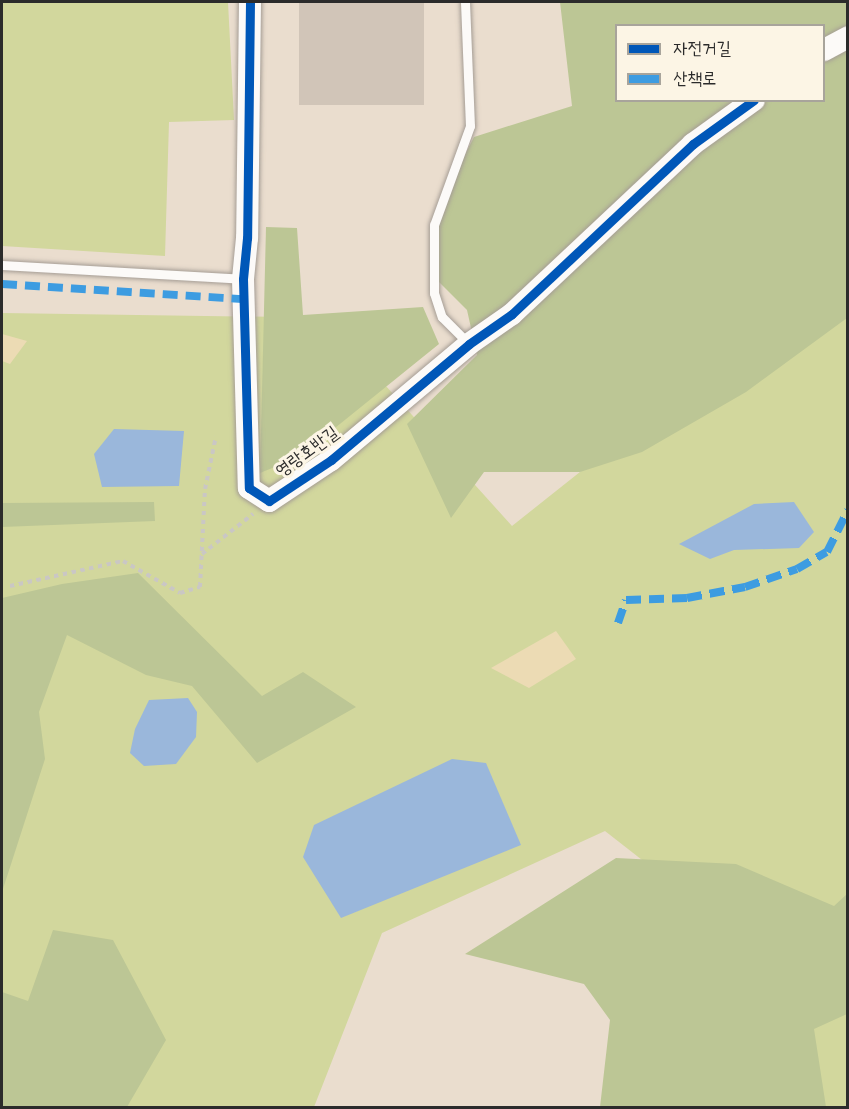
<!DOCTYPE html>
<meta charset="utf-8">
<style>
body{margin:0}
#map{position:relative;width:849px;height:1109px;overflow:hidden;background:#eaddce;font-family:Kalam,"Poor Story",sans-serif}
div>[style]{position:absolute}
[style*='--x']{left:calc(var(--x)*1px);top:calc(var(--y)*1px);width:calc(var(--w)*1px);rotate:calc(var(--a)*1deg)}
.green>*{inset:0;background:#d2d79d}
.forest>*{inset:0;background:#bcc695}
.sand>*{inset:0;background:#ecdbb4}
.water>*{inset:0;background:#9ab7db}
.building>*{inset:0;background:#d1c5b8;transform-origin:0 0}
.path>*{height:4px;margin-top:-2px;transform-origin:0;background:repeating-linear-gradient(90deg,#cac7c4 0 4.5px,transparent 0 9px)}
.roads{filter:drop-shadow(0 0 2px #a59d95) drop-shadow(0 0 2px #a59d95)}
.service>*{height:9px;margin:-4.5px;padding:0 4.5px;transform-origin:4.5px;border-radius:4.5px;background:#fcfaf8}
.tertiary>*{height:22px;margin:-11px;padding:0 11px;transform-origin:11px;border-radius:11px;background:#fcfaf8}
.quiet>*{height:8px;margin-top:-4px;transform-origin:0;background:repeating-linear-gradient(90deg,#3d9ce1 0 15px,transparent 0 23px)}
.cycleway>*{height:9px;margin:-4.5px;padding:0 4.5px;transform-origin:4.5px;border-radius:4.5px;background:#0057b8}
span{translate:-50% -50%;white-space:nowrap;text-align:center;line-height:1.15;-webkit-text-stroke:6px #fcf5e5;paint-order:stroke}
.street-label{font-size:18px;color:#2b2b2b}
.frame{position:absolute;inset:0;border:3px solid #2b2b2b;pointer-events:none}
.legend{position:absolute;left:615px;top:24px;width:210px;height:78px;box-sizing:border-box;background:#fcf5e5;border:2px solid #a8a49b;margin:0;padding:8px 10px;list-style:none;font-size:18px;color:#2b2b2b}
.legend li{display:flex;align-items:center;gap:12px;height:30px}
.legend b{width:30px;border:2px solid #a8a49b}
</style>
<div id="map">
<div class="green">
<div style="clip-path:polygon(2px 2px,228px 2px,234px 120px,169px 122px,165px 256px,2px 246px)"></div>
<div style="clip-path:polygon(847px 292px,847px 935px,669px 881px,605px 831px,382px 933px,314px 1107px,92px 1107px,2px 1093px,2px 313px,282px 317px,376px 375px,512px 526px,624px 437px)"></div>
<div style="clip-path:polygon(847px 958px,847px 1107px,811px 1107px,792px 1043px)"></div>
</div>
<div class="forest">
<div style="clip-path:polygon(evenodd,560px 2px,847px 2px,847px 318px,746px 392px,642px 452px,580px 472px,484px 472px,451px 518px,407px 424px,477px 355px,467px 310px,435px 278px,432px 219px,474px 137px,572px 106px,560px 2px,616px 26px,824px 26px,824px 100px,616px 100px,616px 26px)"></div>
<div style="clip-path:polygon(266px 227px,297px 228px,303px 315px,423px 307px,439px 344px,299px 457px,260px 473px)"></div>
<div style="clip-path:polygon(154px 502px,155px 521px,2px 527px,2px 503px)"></div>
<div style="clip-path:polygon(138px 573px,262px 696px,303px 672px,356px 707px,257px 763px,192px 686px,146px 675px,67px 635px,39px 712px,45px 759px,2px 892px,2px 598px,62px 584px)"></div>
<div style="clip-path:polygon(616px 858px,736px 864px,834px 906px,847px 894px,847px 1014px,814px 1029px,826px 1107px,600px 1107px,610px 1020px,584px 984px,465px 954px)"></div>
<div style="clip-path:polygon(53px 930px,113px 940px,166px 1040px,127px 1107px,2px 1107px,2px 992px,28px 1001px)"></div>
</div>
<div class="sand">
<div style="clip-path:polygon(2px 334px,27px 341px,10px 364px,2px 361px)"></div>
<div style="clip-path:polygon(556px 631px,576px 659px,529px 688px,491px 668px)"></div>
</div>
<div class="water">
<div style="clip-path:polygon(114px 429px,184px 431px,179px 486px,102px 487px,94px 454px)"></div>
<div style="clip-path:polygon(794px 502px,814px 532px,799px 548px,734px 550px,710px 559px,679px 544px,754px 504px)"></div>
<div style="clip-path:polygon(188px 698px,197px 712px,196px 737px,176px 764px,144px 766px,130px 753px,135px 729px,149px 700px)"></div>
<div style="clip-path:polygon(452px 759px,486px 763px,521px 845px,341px 918px,303px 857px,314px 825px)"></div>
</div>
<div class="building">
<div style="left:299px;top:2px;width:125px;height:103px"></div>
</div>
<div class="path">
<div style="--x:202;--y:554;--w:65;--a:-38.1"></div>
<div style="--x:10;--y:586;--w:116;--a:-12.5"></div>
<div style="--x:123;--y:561;--w:65;--a:29.3"></div>
<div style="--x:180;--y:593;--w:21;--a:-17"></div>
<div style="--x:200;--y:587;--w:98;--a:-87.1"></div>
<div style="--x:205;--y:489;--w:54;--a:-78.3"></div>
</div>
<div class="roads">
<div class="service">
<div style="--x:465;--y:2;--w:124;--a:87.7"></div>
<div style="--x:470;--y:126;--w:105;--a:110"></div>
<div style="--x:434;--y:225;--w:68;--a:90"></div>
<div style="--x:434;--y:293;--w:25;--a:72"></div>
<div style="--x:442;--y:317;--w:38;--a:45"></div>
<div style="--x:2;--y:265;--w:240;--a:3.3"></div>
</div>
<div class="tertiary">
<div style="--x:250;--y:2;--w:236;--a:90.7"></div>
<div style="--x:247;--y:238;--w:41;--a:95.6"></div>
<div style="--x:243;--y:279;--w:209;--a:88.4"></div>
<div style="--x:249;--y:488;--w:24;--a:33"></div>
<div style="--x:269;--y:501;--w:74;--a:-33.5"></div>
<div style="--x:331;--y:460;--w:180;--a:-40"></div>
<div style="--x:469;--y:344;--w:52;--a:-34.9"></div>
<div style="--x:512;--y:314;--w:248;--a:-43.2"></div>
<div style="--x:693;--y:144;--w:75;--a:-35.8"></div>
<div style="--x:824;--y:50;--w:27;--a:-28"></div>
</div>
</div>
<div class="quiet">
<div style="--x:2;--y:284;--w:241;--a:3.6"></div>
<div style="--x:618;--y:623;--w:24;--a:-71"></div>
<div style="--x:626;--y:600;--w:61;--a:-1.9"></div>
<div style="--x:687;--y:598;--w:59;--a:-10.7"></div>
<div style="--x:745;--y:587;--w:55;--a:-19.1"></div>
<div style="--x:797;--y:569;--w:34;--a:-30"></div>
<div style="--x:827;--y:552;--w:47;--a:-63.4"></div>
</div>
<div class="cycleway">
<div style="--x:250;--y:2;--w:236;--a:90.7"></div>
<div style="--x:247;--y:238;--w:41;--a:95.6"></div>
<div style="--x:243;--y:279;--w:209;--a:88.4"></div>
<div style="--x:249;--y:488;--w:24;--a:33"></div>
<div style="--x:269;--y:501;--w:74;--a:-33.5"></div>
<div style="--x:331;--y:460;--w:180;--a:-40"></div>
<div style="--x:469;--y:344;--w:52;--a:-34.9"></div>
<div style="--x:512;--y:314;--w:248;--a:-43.2"></div>
<div style="--x:693;--y:144;--w:75;--a:-35.8"></div>
</div>
<div class="street-label">
<span style="left:308px;top:453px;rotate:-36deg">영랑호반길</span>
</div>
<div class="frame"></div>
<ul class="legend">
<li><b style="height:8px;background:#0057b8"></b>자전거길</li>
<li><b style="height:8px;background:#3d9ce1"></b>산책로</li>
</ul>
</div>
